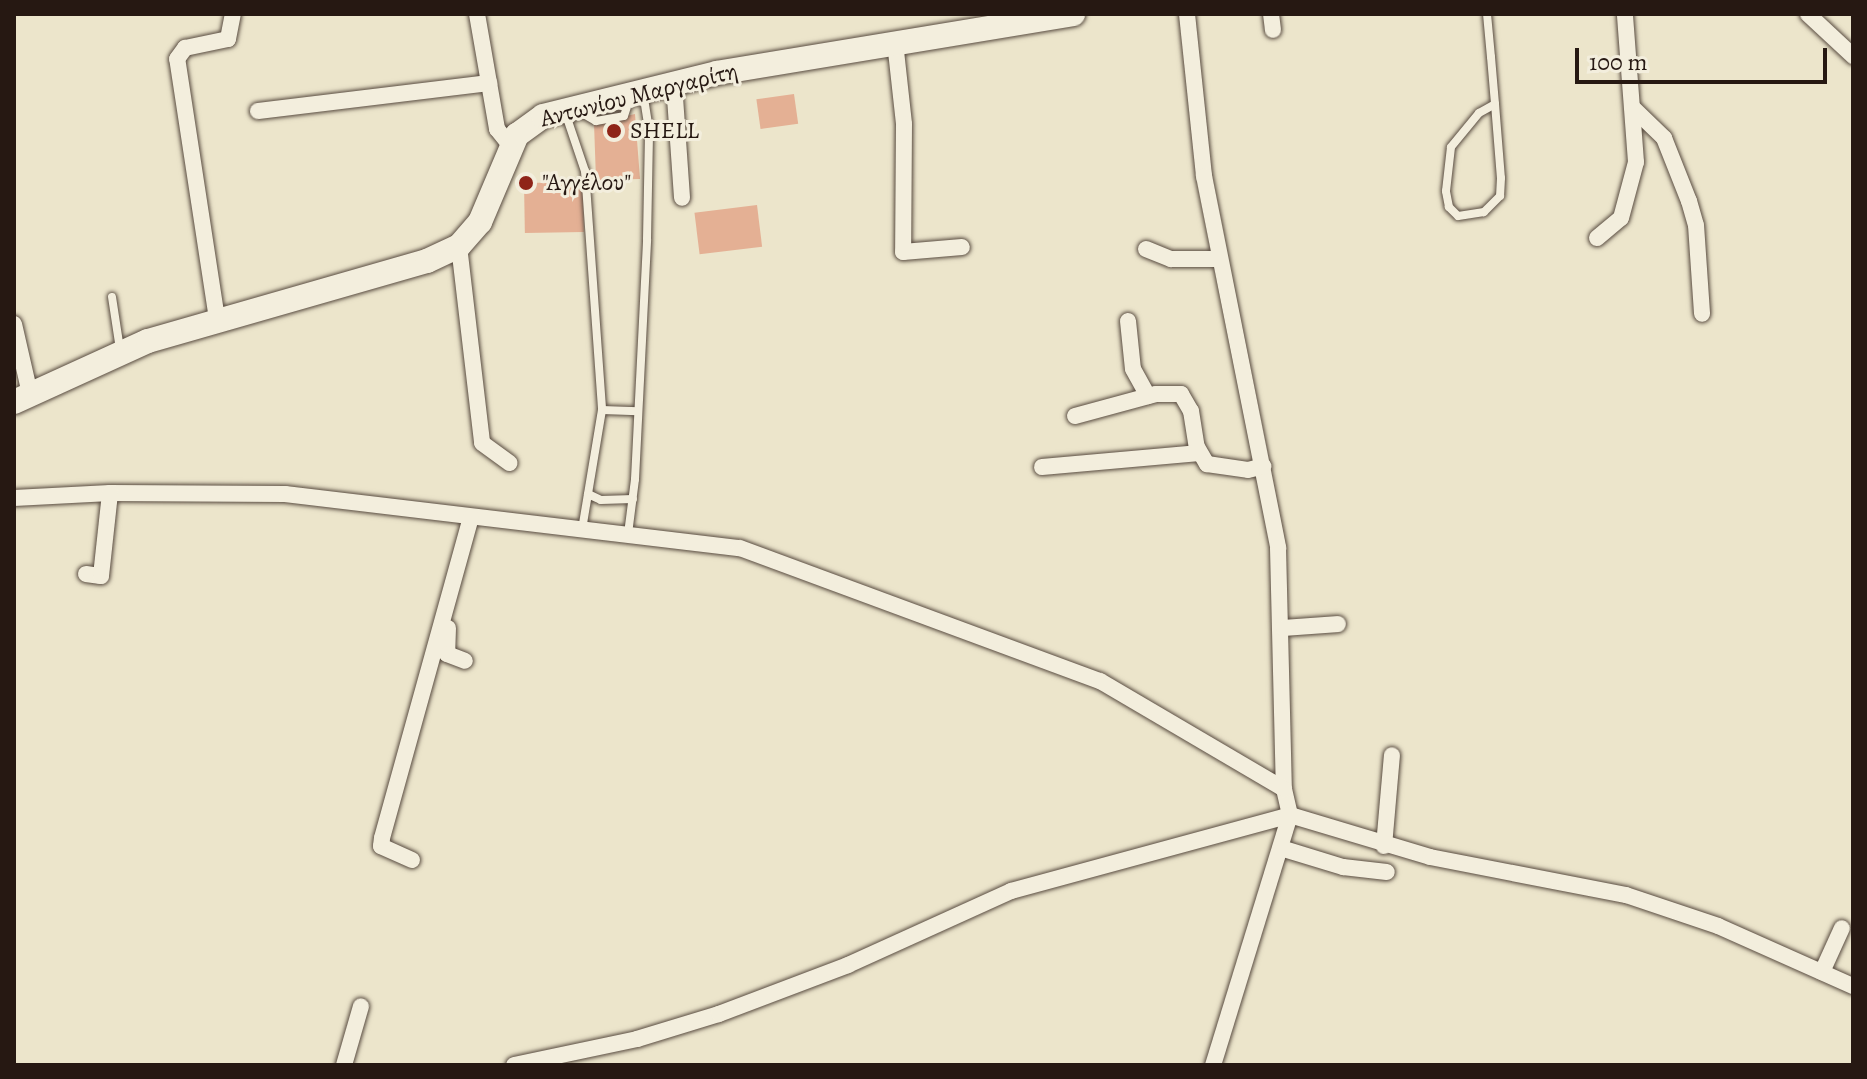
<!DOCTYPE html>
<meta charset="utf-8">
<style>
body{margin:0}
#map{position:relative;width:1867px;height:1079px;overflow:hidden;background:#ece5cb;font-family:Alegreya,serif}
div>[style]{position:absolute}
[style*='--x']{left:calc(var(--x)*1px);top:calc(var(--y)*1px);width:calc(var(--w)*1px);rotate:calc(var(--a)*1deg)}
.building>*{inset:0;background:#e4b094;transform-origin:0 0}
.roads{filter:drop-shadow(0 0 2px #584b40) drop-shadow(0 0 2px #584b40)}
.lane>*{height:8px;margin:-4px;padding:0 4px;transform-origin:4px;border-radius:4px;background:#f3eedd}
.street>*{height:16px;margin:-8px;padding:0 8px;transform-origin:8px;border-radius:8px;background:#f3eedd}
.secondary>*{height:24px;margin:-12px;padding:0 12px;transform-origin:12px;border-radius:12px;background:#f3eedd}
.dots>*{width:22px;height:22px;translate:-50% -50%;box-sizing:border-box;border:4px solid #f3eedd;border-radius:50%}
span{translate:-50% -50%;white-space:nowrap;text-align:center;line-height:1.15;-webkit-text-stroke:6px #f3eedd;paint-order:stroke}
.street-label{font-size:24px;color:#261812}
.poi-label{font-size:24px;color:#261812}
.left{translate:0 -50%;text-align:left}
.frame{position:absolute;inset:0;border:16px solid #261812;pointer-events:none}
.scale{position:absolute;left:1575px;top:48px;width:252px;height:36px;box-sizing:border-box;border:4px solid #261812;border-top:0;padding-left:10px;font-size:24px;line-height:28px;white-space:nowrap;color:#261812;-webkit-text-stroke:6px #f3eedd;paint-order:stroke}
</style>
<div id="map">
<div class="building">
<div style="left:794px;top:94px;width:30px;height:38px;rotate:82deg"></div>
<div style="clip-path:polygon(635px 114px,640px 179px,596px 180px,594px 123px)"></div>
<div style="left:583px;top:182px;width:50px;height:59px;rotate:89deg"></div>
<div style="left:757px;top:205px;width:42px;height:63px;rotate:83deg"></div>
</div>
<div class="roads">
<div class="lane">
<div style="--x:1487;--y:14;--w:43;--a:84.7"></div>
<div style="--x:1491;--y:57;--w:47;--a:85.1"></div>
<div style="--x:1495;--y:104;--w:74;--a:85.4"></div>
<div style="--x:1501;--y:178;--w:18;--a:93"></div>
<div style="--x:1500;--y:196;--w:23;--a:135"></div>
<div style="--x:1484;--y:212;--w:26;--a:171"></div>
<div style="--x:1458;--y:216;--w:13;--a:-135"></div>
<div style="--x:1449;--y:207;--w:16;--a:-101"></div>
<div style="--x:1446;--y:191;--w:44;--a:-83.5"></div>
<div style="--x:1451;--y:147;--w:44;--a:-50.5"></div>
<div style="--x:1479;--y:113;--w:18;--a:-29"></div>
<div style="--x:582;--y:113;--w:16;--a:30"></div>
<div style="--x:596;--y:121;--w:28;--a:-10"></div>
<div style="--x:624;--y:116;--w:13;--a:-72"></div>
<div style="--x:566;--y:115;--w:59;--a:71.3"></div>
<div style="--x:585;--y:171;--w:240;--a:85.9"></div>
<div style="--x:602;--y:410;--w:122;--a:99.5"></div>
<div style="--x:112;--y:297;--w:53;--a:81.3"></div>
<div style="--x:602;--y:410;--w:36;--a:2"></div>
<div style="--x:588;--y:494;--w:14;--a:25"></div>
<div style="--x:601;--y:500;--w:32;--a:-2"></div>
<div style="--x:628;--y:534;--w:55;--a:-82.7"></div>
<div style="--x:635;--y:479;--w:240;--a:-87.1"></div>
<div style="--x:647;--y:239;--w:109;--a:-88.9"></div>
<div style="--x:649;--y:130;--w:37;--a:-99"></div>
</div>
<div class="street">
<div style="--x:477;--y:14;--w:117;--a:80.1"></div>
<div style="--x:497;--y:129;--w:22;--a:51"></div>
<div style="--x:1187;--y:14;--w:163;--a:84"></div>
<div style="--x:1204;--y:176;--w:379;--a:78.7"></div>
<div style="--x:1278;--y:548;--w:241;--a:88.6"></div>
<div style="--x:1284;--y:789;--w:27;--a:77"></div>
<div style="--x:1290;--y:815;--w:262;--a:107.1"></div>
<div style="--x:1271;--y:14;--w:16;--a:83"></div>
<div style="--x:1808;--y:14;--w:62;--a:43"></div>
<div style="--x:895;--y:42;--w:82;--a:83.7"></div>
<div style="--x:904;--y:124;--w:128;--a:90.4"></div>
<div style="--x:903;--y:252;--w:59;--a:-4.8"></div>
<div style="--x:674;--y:83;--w:115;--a:86"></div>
<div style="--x:1632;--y:107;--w:45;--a:44.1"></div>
<div style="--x:1664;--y:138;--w:68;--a:68.4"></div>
<div style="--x:1689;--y:201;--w:25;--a:74"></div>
<div style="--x:1696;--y:225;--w:89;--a:86.1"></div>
<div style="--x:258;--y:111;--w:233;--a:-6.9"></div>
<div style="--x:1597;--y:238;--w:31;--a:-40"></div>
<div style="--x:1621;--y:218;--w:58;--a:-75"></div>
<div style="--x:1636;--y:162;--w:148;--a:-94.3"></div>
<div style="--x:459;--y:246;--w:198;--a:83.3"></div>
<div style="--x:482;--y:443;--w:34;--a:36"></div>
<div style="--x:1146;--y:249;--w:27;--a:22"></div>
<div style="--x:1171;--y:259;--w:49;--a:0"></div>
<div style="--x:217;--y:319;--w:263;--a:-98.7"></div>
<div style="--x:177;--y:59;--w:14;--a:-54"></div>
<div style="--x:185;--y:48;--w:44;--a:-11.8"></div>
<div style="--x:228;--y:39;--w:25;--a:-79"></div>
<div style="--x:1128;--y:321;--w:48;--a:84.1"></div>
<div style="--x:1133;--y:369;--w:31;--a:61"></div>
<div style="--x:14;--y:324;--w:72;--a:77.1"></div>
<div style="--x:1075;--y:416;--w:84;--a:-15.2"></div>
<div style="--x:1156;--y:394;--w:25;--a:0"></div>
<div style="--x:1181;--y:394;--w:20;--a:60"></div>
<div style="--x:1191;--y:411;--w:36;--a:81"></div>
<div style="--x:1197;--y:447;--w:20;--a:60"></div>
<div style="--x:1207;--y:464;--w:41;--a:8.3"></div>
<div style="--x:1248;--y:470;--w:16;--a:-14"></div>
<div style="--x:1042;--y:467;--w:158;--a:-5.1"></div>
<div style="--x:14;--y:498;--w:96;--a:-3"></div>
<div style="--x:110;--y:493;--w:175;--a:0.3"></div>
<div style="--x:285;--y:494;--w:458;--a:6.8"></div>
<div style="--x:740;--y:548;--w:384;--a:20.3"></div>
<div style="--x:1100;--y:681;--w:213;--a:30.4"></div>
<div style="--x:86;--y:574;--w:15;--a:8"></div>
<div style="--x:101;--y:576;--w:83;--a:-83.8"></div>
<div style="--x:448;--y:628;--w:26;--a:92"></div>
<div style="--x:447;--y:654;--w:19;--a:21"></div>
<div style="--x:1284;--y:628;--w:54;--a:-4.2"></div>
<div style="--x:1384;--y:846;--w:91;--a:-85"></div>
<div style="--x:1284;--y:849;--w:62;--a:17"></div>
<div style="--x:1343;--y:867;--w:44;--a:6.5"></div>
<div style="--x:412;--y:860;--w:34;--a:-156"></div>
<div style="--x:381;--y:846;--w:8;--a:-83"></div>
<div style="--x:382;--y:838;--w:333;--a:-74.5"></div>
<div style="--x:1822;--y:972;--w:48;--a:-65.6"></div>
<div style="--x:344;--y:1065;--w:61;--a:-73.9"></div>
<div style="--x:514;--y:1065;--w:126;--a:-11.9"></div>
<div style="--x:637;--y:1039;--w:86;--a:-17"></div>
<div style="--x:719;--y:1014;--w:138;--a:-20.8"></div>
<div style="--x:848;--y:965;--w:179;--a:-24.4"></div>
<div style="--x:1011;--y:891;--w:289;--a:-15.2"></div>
<div style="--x:1290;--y:815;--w:146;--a:16.7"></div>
<div style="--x:1430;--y:857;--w:200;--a:11"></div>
<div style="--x:1626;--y:895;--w:97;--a:18.6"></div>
<div style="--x:1718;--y:926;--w:148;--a:24"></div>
</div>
<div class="secondary">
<div style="--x:14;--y:402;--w:147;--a:-24.5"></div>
<div style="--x:148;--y:341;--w:290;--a:-16"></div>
<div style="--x:427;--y:261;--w:35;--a:-25"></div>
<div style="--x:459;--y:246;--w:32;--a:-49"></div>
<div style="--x:480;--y:222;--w:95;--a:-67"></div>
<div style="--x:517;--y:135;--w:32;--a:-36"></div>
<div style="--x:543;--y:116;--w:179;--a:-13.9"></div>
<div style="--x:717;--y:73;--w:361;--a:-9.4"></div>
</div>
</div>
<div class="dots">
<div style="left:614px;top:131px;background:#8f2418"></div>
<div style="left:526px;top:183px;background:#8f2418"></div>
</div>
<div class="street-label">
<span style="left:639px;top:95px;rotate:-14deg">Αντωνίου Μαργαρίτη</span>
</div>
<div class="poi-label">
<span class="left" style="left:630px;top:131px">SHELL</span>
<span class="left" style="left:542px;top:183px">"Αγγέλου"</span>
</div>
<div class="frame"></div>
<div class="scale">100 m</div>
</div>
